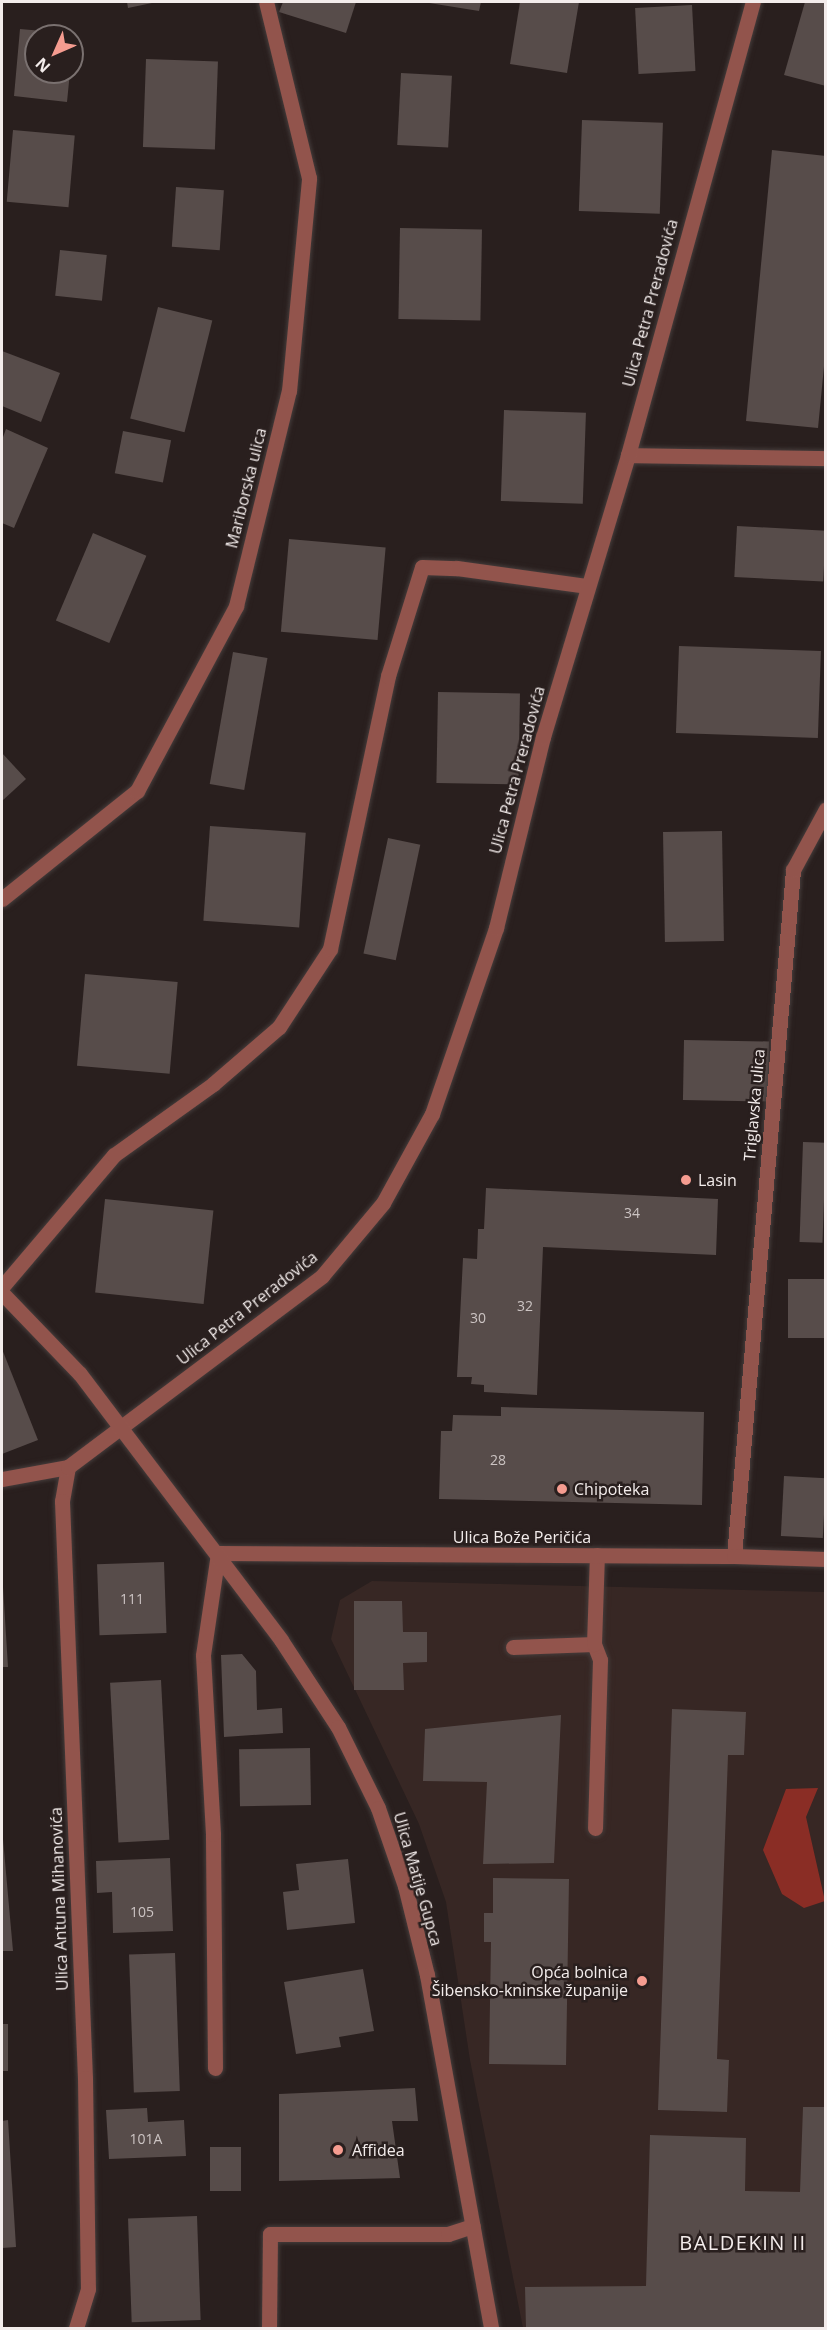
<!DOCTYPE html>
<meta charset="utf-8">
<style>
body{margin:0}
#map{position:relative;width:827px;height:2330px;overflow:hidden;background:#291f1e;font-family:"Open Sans",sans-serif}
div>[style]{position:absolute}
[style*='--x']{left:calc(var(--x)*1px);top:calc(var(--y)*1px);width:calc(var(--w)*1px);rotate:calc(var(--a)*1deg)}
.built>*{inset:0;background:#372724}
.forest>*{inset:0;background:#8a2d25}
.building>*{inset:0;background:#574c4a;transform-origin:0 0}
.roads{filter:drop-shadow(0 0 2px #453c3b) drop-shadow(0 0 2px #453c3b)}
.service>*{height:15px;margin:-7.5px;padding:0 7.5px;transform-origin:7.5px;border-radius:7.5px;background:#92544c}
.minor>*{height:15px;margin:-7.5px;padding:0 7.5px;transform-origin:7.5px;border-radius:7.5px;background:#92544c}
.tertiary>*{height:15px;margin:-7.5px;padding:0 7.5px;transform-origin:7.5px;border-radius:7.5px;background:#92544c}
.dots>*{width:16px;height:16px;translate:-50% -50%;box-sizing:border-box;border:3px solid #291f1e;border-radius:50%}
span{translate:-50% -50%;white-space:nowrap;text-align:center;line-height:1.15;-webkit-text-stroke:5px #291f1e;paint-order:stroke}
.number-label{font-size:14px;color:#ccc4c3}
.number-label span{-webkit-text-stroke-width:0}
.street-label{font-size:16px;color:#f3eceb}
.poi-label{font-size:16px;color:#f3eceb}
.left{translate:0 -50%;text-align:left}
.right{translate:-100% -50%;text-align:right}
.quarter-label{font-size:20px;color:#f3eceb;letter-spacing:1.5px}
.frame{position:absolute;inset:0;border:3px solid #f3eceb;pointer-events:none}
.north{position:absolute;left:24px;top:24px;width:60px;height:60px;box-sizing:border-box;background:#291f1e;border:2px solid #7a7170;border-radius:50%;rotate:225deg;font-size:16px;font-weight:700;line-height:24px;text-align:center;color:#f3eceb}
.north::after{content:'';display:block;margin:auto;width:21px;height:27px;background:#f59c90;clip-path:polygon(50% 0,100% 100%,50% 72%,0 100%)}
</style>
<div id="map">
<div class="built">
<div style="clip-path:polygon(372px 1581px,825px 1592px,825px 2328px,523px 2328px,470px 2060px,446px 1902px,419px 1824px,331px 1639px,340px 1600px)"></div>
</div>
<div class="forest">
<div style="clip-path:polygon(818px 1788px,806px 1817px,825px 1901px,804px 1908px,782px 1894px,763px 1850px,786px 1789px)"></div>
</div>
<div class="building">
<div style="clip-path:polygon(127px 2px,152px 2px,152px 3px,128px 8px)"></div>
<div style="clip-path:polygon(283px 2px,356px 2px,346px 33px,279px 12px)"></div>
<div style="clip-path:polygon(423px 2px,481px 2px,479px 11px)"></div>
<div style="clip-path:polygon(520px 2px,579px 2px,567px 73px,510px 64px)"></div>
<div style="clip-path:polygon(805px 2px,826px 2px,826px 86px,784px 75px)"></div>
<div style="left:692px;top:5px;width:66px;height:57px;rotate:87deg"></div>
<div style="clip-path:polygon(20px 29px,76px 34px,36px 36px,36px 72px,70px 72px,67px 102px,14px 96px)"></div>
<div style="left:146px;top:59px;width:72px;height:88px;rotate:2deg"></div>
<div style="left:401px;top:73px;width:51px;height:72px;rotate:3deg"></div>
<div style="left:582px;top:120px;width:81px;height:91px;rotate:2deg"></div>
<div style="left:13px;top:130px;width:62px;height:72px;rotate:5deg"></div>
<div style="clip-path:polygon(772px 150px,826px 156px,826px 346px,818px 428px,746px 421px)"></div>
<div style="left:176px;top:187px;width:48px;height:60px;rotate:4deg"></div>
<div style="left:400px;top:228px;width:82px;height:91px;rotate:1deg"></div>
<div style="left:60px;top:250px;width:47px;height:46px;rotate:6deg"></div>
<div style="left:158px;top:307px;width:56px;height:115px;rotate:14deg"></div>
<div style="clip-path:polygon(2px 351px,60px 373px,41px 422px,2px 406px)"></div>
<div style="left:504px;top:410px;width:82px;height:91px;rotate:2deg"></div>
<div style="clip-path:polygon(6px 429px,48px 448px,14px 528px,2px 523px,2px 440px)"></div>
<div style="left:123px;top:431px;width:49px;height:43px;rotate:11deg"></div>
<div style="left:737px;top:526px;width:89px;height:51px;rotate:3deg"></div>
<div style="left:93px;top:533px;width:58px;height:95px;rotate:23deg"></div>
<div style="left:289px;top:539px;width:97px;height:93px;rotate:5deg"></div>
<div style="left:679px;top:646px;width:142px;height:87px;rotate:2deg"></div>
<div style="left:233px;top:652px;width:35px;height:134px;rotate:10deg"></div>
<div style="left:438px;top:692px;width:82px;height:91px;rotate:1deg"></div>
<div style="clip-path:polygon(2px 753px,26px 779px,2px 801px)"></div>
<div style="left:210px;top:826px;width:96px;height:95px;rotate:4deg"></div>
<div style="left:722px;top:831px;width:110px;height:59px;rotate:89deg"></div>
<div style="left:388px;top:838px;width:33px;height:118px;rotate:12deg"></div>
<div style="left:85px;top:974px;width:93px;height:92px;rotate:5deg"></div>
<div style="left:684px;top:1040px;width:85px;height:60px;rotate:1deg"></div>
<div style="left:803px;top:1142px;width:23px;height:100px;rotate:2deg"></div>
<div style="clip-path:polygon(486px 1188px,718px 1199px,716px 1255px,543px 1247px,537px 1395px,484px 1392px,484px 1385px,471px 1384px,472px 1377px,457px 1377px,463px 1258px,477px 1259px,478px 1229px,484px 1229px)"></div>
<div style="left:105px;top:1199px;width:109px;height:94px;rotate:6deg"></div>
<div style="left:826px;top:1279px;width:59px;height:38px;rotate:90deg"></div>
<div style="clip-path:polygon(2px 1349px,38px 1440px,2px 1454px)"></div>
<div style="clip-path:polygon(501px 1407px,704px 1412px,702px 1505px,439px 1499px,441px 1431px,452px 1431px,453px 1415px,501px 1416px)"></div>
<div style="left:784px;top:1476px;width:42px;height:60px;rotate:3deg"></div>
<div style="left:164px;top:1562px;width:71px;height:67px;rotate:88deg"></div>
<div style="clip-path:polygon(2px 1571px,8px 1667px,2px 1667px)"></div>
<div style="clip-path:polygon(354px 1601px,402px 1601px,403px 1632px,427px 1632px,427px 1662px,403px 1663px,404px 1690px,354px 1690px)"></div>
<div style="clip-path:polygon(242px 1654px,256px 1671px,257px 1710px,282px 1708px,283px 1733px,224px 1737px,221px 1655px)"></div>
<div style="left:161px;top:1680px;width:160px;height:51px;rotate:87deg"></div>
<div style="clip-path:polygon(672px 1709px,746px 1712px,744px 1755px,728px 1755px,717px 2059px,729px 2060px,727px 2112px,658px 2110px)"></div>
<div style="clip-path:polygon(561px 1715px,554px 1863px,483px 1864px,487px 1782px,423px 1781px,425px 1729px)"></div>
<div style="left:310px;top:1748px;width:57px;height:71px;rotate:89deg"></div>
<div style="clip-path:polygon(2px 1828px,13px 1951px,2px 1951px)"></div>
<div style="clip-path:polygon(170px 1858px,173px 1931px,113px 1933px,112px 1892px,97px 1893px,96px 1861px)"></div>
<div style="clip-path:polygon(348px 1859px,355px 1923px,287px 1930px,283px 1892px,299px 1890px,296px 1864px)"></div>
<div style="clip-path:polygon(493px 1878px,569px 1879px,566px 2065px,489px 2064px,491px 1942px,484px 1942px,484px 1913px,493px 1913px)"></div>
<div style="left:175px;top:1953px;width:138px;height:46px;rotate:88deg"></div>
<div style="clip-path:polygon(363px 1969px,374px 2031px,339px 2037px,341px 2047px,296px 2054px,284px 1982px)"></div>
<div style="left:2px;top:2024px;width:6px;height:47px"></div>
<div style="clip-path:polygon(415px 2088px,418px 2121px,392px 2121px,400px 2178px,279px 2181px,279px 2094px)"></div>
<div style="clip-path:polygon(803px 2107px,826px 2107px,826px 2328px,526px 2328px,525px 2287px,646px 2286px,650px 2135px,746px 2138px,745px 2191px,800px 2192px)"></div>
<div style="clip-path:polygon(147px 2108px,148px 2122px,184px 2120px,186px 2156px,109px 2159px,106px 2110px)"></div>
<div style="clip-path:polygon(8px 2120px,16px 2247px,2px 2248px,2px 2121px)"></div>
<div style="left:210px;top:2147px;width:31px;height:44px"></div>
<div style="left:197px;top:2216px;width:104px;height:69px;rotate:88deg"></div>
</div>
<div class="roads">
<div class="service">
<div style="--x:628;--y:455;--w:198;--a:0.9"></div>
<div style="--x:2;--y:1287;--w:173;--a:-49.7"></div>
<div style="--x:114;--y:1155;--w:122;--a:-35.6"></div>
<div style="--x:213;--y:1084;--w:87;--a:-40.8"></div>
<div style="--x:279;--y:1027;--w:93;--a:-56.8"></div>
<div style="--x:330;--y:949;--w:279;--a:-78"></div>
<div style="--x:388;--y:676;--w:114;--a:-72.7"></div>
<div style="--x:422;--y:567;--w:35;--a:2"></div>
<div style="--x:457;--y:568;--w:130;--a:7.9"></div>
<div style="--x:594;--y:1644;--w:17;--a:69"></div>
<div style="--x:600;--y:1660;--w:168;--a:91.7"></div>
<div style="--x:513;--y:1647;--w:81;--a:-2.1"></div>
<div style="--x:594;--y:1644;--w:89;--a:-88.1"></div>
<div style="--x:269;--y:2328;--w:94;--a:-89.4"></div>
<div style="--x:270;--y:2234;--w:178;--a:0"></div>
<div style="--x:448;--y:2234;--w:26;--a:-18"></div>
</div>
<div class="minor">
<div style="--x:2;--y:899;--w:173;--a:-38.7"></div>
<div style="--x:137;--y:791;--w:210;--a:-61.8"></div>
<div style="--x:236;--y:606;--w:221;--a:-76.2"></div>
<div style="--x:289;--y:391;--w:214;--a:-84.6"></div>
<div style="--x:309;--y:178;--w:181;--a:-103.7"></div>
<div style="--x:68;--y:1467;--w:35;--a:100"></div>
<div style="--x:62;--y:1501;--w:577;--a:87.72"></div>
<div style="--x:85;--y:2078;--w:211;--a:89.2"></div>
<div style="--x:88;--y:2289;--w:41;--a:107.1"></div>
<div style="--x:2;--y:1479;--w:67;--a:-10.3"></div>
<div style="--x:68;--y:1467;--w:318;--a:-36.9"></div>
<div style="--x:322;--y:1276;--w:95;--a:-50.1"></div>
<div style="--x:383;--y:1203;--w:102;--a:-61.2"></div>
<div style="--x:432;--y:1114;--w:197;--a:-71"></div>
<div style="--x:496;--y:928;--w:197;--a:-76.2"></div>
<div style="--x:543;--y:737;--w:295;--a:-73.2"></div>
<div style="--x:628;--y:455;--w:470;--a:-74.6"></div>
<div style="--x:734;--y:1556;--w:689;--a:-85.08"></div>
<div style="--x:793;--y:870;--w:69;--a:-61.6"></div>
<div style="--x:215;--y:2068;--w:234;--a:-90.5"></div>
<div style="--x:213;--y:1834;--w:179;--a:-93.2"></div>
<div style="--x:203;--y:1655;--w:103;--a:-81.6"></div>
<div style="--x:218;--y:1553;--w:516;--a:0.33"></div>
<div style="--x:734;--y:1556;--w:92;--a:1.9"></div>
</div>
<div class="tertiary">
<div style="--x:2;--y:1293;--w:112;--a:46.1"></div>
<div style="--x:80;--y:1374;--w:333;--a:52.9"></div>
<div style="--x:281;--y:1640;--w:104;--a:56.8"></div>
<div style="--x:338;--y:1727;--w:90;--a:63.7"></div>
<div style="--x:378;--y:1808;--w:83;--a:70.9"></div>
<div style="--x:405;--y:1886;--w:92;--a:76.1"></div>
<div style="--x:427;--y:1975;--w:359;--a:79.7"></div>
</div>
</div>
<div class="dots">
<div style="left:686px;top:1180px;background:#f59c90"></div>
<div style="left:562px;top:1489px;background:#f59c90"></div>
<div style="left:642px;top:1981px;background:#f59c90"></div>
<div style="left:338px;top:2150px;background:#f59c90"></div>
</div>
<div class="number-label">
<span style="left:632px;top:1213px">34</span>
<span style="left:525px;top:1306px">32</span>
<span style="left:478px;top:1318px">30</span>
<span style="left:498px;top:1460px">28</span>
<span style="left:132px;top:1599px">111</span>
<span style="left:142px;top:1912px">105</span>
<span style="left:146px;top:2139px">101A</span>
</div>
<div class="street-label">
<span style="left:650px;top:303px;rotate:-75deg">Ulica Petra Preradovića</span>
<span style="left:246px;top:488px;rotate:-76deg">Mariborska ulica</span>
<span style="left:517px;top:770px;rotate:-75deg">Ulica Petra Preradovića</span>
<span style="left:754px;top:1105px;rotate:-85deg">Triglavska ulica</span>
<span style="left:247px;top:1308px;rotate:-38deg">Ulica Petra Preradovića</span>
<span style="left:522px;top:1537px">Ulica Bože Peričića</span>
<span style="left:418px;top:1879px;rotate:74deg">Ulica Matije Gupca</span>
<span style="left:59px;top:1899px;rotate:-92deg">Ulica Antuna Mihanovića</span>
</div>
<div class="poi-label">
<span class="left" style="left:698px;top:1180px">Lasin</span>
<span class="left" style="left:574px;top:1489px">Chipoteka</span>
<span class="right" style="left:628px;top:1981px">Opća bolnica<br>Šibensko-kninske županije</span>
<span class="left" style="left:352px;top:2150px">Affidea</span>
</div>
<div class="quarter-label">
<span style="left:743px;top:2242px">BALDEKIN II</span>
</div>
<div class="frame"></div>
<div class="north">N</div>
</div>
